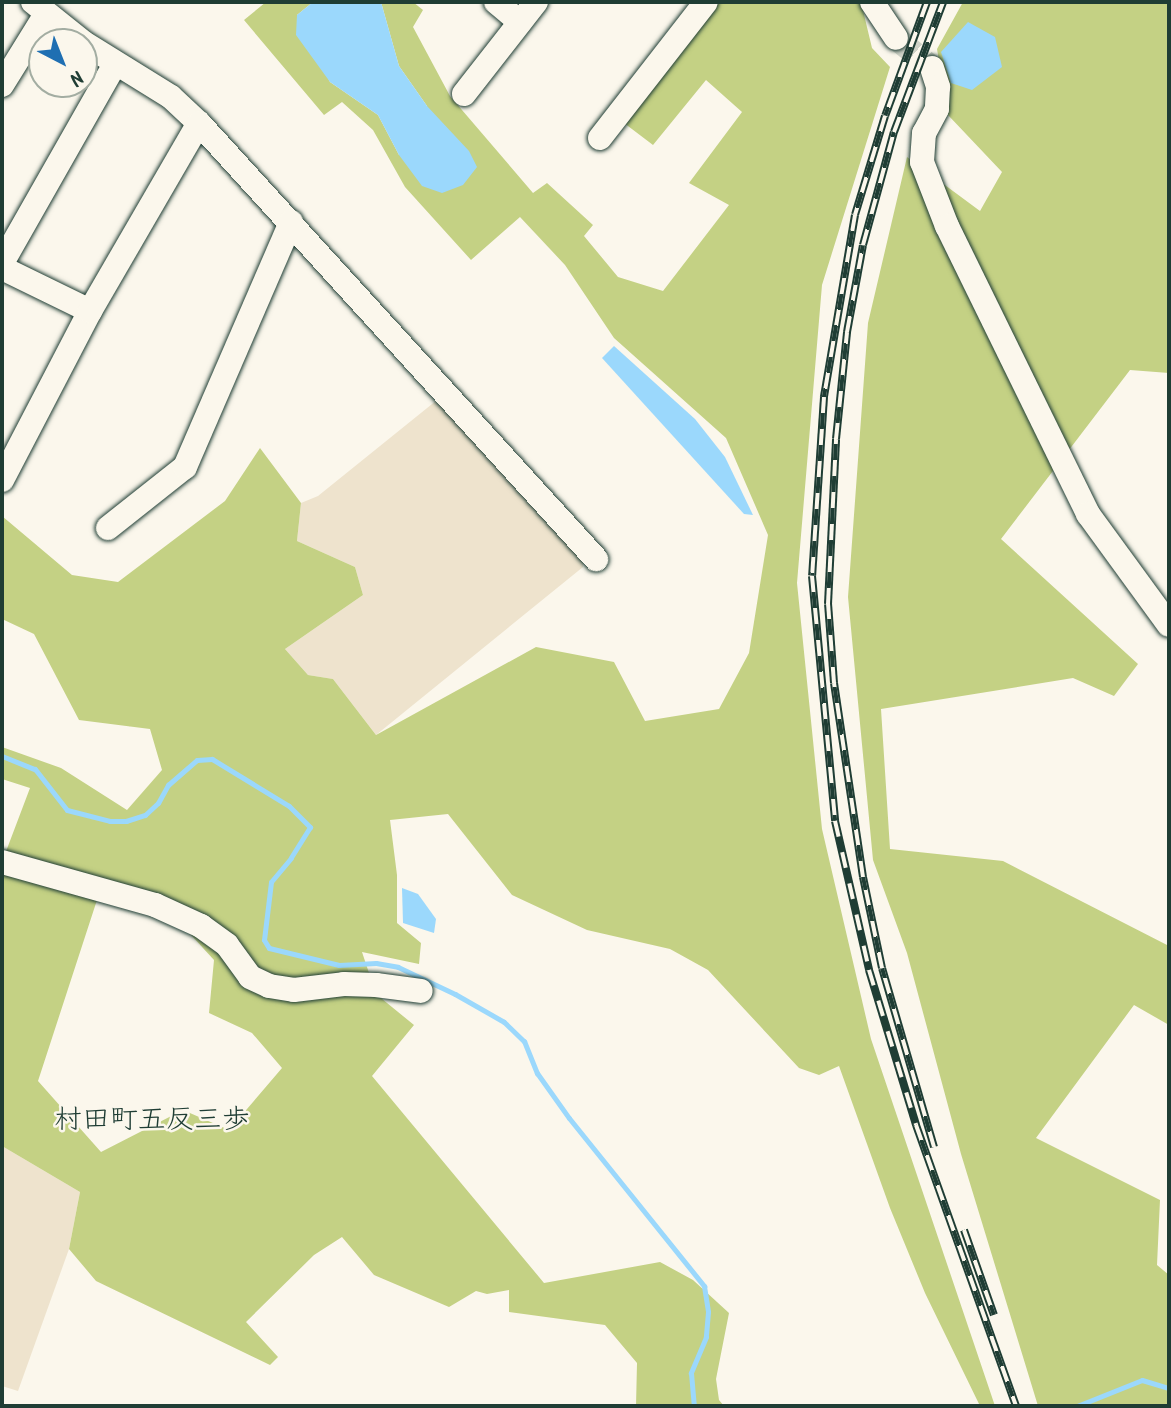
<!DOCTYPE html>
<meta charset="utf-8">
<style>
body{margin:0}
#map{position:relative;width:1171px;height:1408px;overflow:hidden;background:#fbf7ec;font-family:Kalam,"Klee One",sans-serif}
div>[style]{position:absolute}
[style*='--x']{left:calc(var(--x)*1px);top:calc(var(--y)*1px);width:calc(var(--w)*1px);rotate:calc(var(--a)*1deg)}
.built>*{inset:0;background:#eee3cd}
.green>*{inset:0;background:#c4d184}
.water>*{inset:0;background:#9bd8fc}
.stream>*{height:5px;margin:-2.5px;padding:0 2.5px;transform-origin:2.5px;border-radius:2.5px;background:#9bd8fc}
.minor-tunnel>*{height:24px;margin-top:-12px;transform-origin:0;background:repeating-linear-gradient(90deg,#cfd2c7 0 24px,transparent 0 36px)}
.roads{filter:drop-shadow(0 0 2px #1f3d34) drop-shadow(0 0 2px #1f3d34)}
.minor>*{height:24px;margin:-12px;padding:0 12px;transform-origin:12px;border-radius:12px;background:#fbf7ec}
.rail>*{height:8px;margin-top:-4px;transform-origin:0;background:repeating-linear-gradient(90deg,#fbf7ec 0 16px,#1f3d34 0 32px);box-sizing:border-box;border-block:2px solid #1f3d34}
span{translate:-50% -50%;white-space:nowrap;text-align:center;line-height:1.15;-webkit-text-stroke:5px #fbf7ec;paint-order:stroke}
.quarter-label{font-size:28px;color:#1f3d34}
.frame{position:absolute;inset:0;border:4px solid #1f3d34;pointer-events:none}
.north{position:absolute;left:28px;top:28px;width:70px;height:70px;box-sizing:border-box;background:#fbf7ec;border:2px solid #a3ada2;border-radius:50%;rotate:138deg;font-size:19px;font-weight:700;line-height:28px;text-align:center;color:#1f3d34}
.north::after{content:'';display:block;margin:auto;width:24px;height:32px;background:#1f6fb2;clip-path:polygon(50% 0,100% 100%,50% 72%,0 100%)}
</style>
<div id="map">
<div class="built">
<div style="clip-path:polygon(442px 396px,582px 549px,583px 567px,376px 735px,333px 679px,308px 675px,285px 649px,363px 595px,355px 567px,297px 541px,301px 503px,318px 496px)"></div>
<div style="clip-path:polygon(2px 1146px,80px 1192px,69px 1249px,18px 1391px,2px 1386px)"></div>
</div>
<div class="green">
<div style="clip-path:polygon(evenodd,266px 2px,313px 2px,297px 15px,330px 82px,378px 115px,399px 155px,427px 106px,399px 66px,381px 2px,413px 2px,423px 10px,413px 27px,450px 96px,533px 193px,547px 183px,593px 225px,584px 236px,618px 277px,663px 291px,729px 205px,689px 183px,742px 112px,706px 80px,653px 145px,624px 123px,720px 2px,861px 2px,872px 48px,890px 67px,822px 285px,797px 583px,822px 829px,871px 1039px,995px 1406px,980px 1406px,925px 1293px,890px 1208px,839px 1066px,819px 1075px,799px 1068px,708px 970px,670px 949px,587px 930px,512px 895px,448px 814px,390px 820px,397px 875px,397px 923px,421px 943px,419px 964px,362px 952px,376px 994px,414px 1025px,372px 1076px,544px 1283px,660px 1262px,693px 1280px,729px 1313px,716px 1379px,719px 1400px,724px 1406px,636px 1406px,637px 1363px,605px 1325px,509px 1312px,509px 1290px,487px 1294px,476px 1291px,449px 1307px,374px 1275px,342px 1237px,314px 1255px,246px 1322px,278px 1357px,270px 1365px,96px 1281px,69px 1249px,80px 1192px,2px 1146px,2px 862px,30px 788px,2px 779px,2px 747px,61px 768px,127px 810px,162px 770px,150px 729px,79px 720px,34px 634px,2px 619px,2px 516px,72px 575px,118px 582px,225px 501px,260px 448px,301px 503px,297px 541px,355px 567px,363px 595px,285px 649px,308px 675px,333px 679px,376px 735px,536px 647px,614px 662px,645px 721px,719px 709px,749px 653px,768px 535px,726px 438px,614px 338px,565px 265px,520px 217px,471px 260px,405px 187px,373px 130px,342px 102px,324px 115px,244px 20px,266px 2px,97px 900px,181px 924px,214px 960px,209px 1013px,252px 1033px,282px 1068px,229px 1130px,183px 1110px,101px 1152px,38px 1081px,97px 900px)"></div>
<div style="clip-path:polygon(963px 2px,1169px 2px,1169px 373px,1130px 370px,1001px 539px,1138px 664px,1114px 696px,1073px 678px,881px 709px,890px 849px,1003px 861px,1169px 946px,1169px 1025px,1134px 1005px,1036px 1138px,1160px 1200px,1157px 1265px,1169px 1275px,1169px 1406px,1038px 1406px,961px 1154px,907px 953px,873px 860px,848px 597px,868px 323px,907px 157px,980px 211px,1002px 172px,948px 115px,937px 49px)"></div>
</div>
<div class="water">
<div style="clip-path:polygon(313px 2px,381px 2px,399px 66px,427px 106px,469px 151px,477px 167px,463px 185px,442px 193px,422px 186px,399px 155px,378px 115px,330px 82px,296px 35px,297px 15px)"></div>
<div style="clip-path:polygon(968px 22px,995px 37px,1002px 67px,972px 90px,951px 83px,941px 52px)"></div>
<div style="clip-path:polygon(614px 346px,695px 419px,725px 457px,753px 515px,744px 514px,602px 358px)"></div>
<div style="clip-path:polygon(402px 888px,418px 894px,436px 919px,434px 933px,403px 923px)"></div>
</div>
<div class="stream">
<div style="--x:2;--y:756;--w:35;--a:22"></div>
<div style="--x:35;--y:769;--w:52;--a:52"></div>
<div style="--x:67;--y:810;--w:44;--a:14.3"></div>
<div style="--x:110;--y:821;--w:16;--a:0"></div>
<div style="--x:126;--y:821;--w:20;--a:-18"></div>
<div style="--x:145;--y:815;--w:18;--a:-43"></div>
<div style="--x:158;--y:803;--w:21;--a:-61"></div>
<div style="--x:168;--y:785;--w:38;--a:-41"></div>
<div style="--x:197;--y:760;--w:15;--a:-4"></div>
<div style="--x:212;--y:759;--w:90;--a:31.4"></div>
<div style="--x:289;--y:806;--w:30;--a:45"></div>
<div style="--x:310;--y:827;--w:36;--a:122"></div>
<div style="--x:291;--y:858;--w:31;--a:130"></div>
<div style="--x:271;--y:882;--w:58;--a:96.9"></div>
<div style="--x:264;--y:940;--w:9;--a:58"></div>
<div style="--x:269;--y:948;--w:72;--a:13.7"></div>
<div style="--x:339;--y:965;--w:37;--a:-3"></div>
<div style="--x:376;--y:963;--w:22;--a:10"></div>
<div style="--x:398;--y:967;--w:63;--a:25.3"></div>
<div style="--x:455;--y:994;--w:56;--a:29.7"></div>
<div style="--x:504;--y:1022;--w:28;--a:44"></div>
<div style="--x:524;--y:1041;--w:35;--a:68"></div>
<div style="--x:537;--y:1073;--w:55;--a:54.6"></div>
<div style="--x:569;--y:1118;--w:216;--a:51.2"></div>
<div style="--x:704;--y:1286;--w:26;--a:81"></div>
<div style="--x:708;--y:1312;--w:25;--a:95"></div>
<div style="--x:706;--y:1337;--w:39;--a:113"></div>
<div style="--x:691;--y:1373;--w:33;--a:85"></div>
<div style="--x:1077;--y:1406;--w:70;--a:-21.8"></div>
<div style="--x:1142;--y:1380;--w:28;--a:17"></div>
</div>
<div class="minor-tunnel">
<div style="--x:896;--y:38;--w:47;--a:39.8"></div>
</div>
<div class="roads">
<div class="minor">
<div style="--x:33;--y:2;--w:64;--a:38.7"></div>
<div style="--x:496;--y:2;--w:31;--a:40"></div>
<div style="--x:872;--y:2;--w:43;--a:56.3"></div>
<div style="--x:84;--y:43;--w:102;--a:31.8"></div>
<div style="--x:171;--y:97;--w:38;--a:43"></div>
<div style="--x:199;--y:123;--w:590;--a:47.68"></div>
<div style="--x:932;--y:68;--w:20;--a:72"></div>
<div style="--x:938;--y:87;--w:22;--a:93"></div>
<div style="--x:937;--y:109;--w:27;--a:118"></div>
<div style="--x:924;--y:133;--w:29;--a:94"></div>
<div style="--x:922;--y:162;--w:69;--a:68.7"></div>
<div style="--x:947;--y:226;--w:321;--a:63.9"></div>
<div style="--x:1088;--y:514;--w:137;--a:53.9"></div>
<div style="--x:2;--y:85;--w:84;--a:-58.2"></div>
<div style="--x:464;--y:94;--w:117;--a:-52"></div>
<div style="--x:600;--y:138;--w:172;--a:-52.1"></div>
<div style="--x:2;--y:263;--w:229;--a:-60.4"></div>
<div style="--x:2;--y:268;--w:98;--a:26"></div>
<div style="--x:2;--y:480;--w:191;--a:-62.5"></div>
<div style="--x:90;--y:311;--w:217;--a:-59.9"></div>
<div style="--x:108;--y:528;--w:98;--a:-38.4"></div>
<div style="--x:185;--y:467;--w:267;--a:-66.6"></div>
<div style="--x:2;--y:862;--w:159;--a:15.7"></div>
<div style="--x:155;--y:905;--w:51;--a:24.5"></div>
<div style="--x:201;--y:926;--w:32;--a:36"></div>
<div style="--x:227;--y:945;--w:39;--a:54"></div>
<div style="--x:250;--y:977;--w:21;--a:25"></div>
<div style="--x:269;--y:986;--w:25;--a:9"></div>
<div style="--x:294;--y:990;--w:50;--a:-6.8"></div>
<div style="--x:344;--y:984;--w:32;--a:2"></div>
<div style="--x:376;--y:985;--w:45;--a:7.6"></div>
</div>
</div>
<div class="rail">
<div style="--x:927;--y:2;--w:121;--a:110.2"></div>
<div style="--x:885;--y:116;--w:103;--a:106.9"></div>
<div style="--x:855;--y:215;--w:185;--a:99.7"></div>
<div style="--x:824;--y:397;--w:179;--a:93.8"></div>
<div style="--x:812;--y:576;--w:246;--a:84.6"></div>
<div style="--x:835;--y:821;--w:153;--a:77.1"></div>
<div style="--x:869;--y:970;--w:162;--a:73.1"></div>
<div style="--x:916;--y:1125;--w:298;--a:70.4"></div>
<div style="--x:934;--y:1147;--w:186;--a:-106.2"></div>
<div style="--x:882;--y:968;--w:93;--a:-101.8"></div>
<div style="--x:863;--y:877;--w:196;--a:-98.5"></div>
<div style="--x:834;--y:683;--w:79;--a:-94.3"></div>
<div style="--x:828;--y:604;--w:165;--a:-87.2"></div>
<div style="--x:836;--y:439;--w:108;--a:-84.1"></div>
<div style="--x:847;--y:332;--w:88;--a:-79.6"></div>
<div style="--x:863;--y:245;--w:117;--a:-74.7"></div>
<div style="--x:894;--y:132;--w:139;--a:-69.3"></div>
<div style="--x:964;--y:1230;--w:90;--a:70.6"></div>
</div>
<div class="quarter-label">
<span style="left:152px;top:1121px">村田町五反三歩</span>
</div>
<div class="frame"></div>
<div class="north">N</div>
</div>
